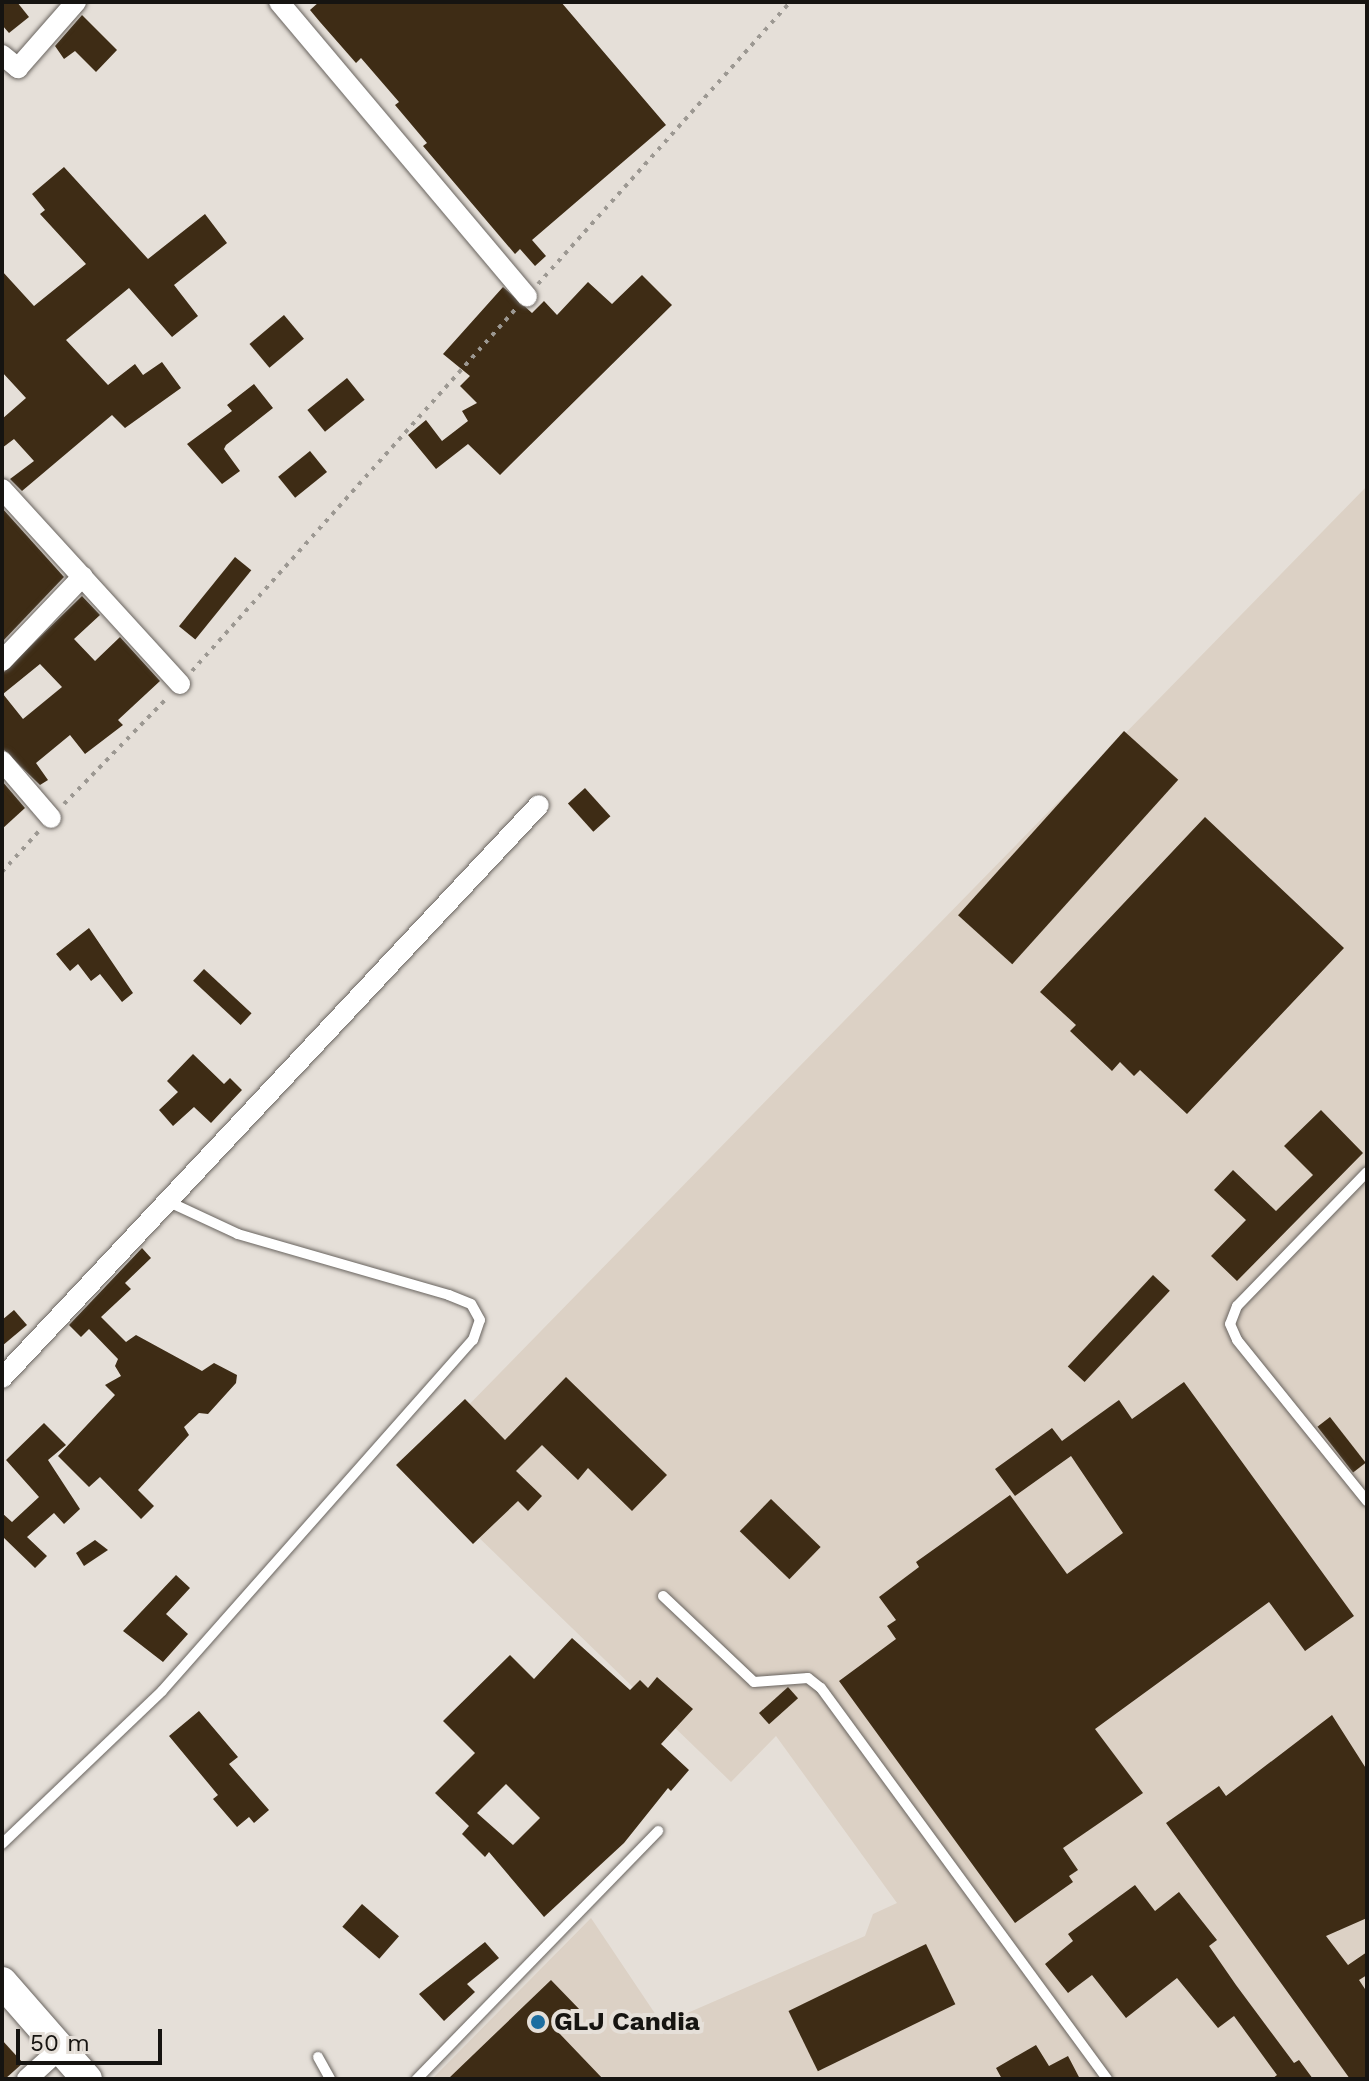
<!DOCTYPE html>
<style>
body{margin:0}
#map{position:relative;width:1369px;height:2081px;overflow:hidden;background:#e5dfd8;font-family:"Work Sans",sans-serif}
div>[style]{position:absolute}
[style*='--x']{left:calc(var(--x)*1px);top:calc(var(--y)*1px);width:calc(var(--w)*1px);rotate:calc(var(--a)*1deg)}
.built>*{inset:0;background:#dcd1c5}
.building>*{inset:0;background:#3e2c15;transform-origin:0 0}
.path>*{height:4px;margin-top:-2px;transform-origin:0;background:repeating-linear-gradient(90deg,#9c9892 0 4px,transparent 0 10px)}
.roads{filter:drop-shadow(0 0 2px #69645f) drop-shadow(0 0 2px #69645f)}
.lane>*{height:10px;margin:-5px;padding:0 5px;transform-origin:5px;border-radius:5px;background:#fff}
.street>*{height:20px;margin:-10px;padding:0 10px;transform-origin:10px;border-radius:10px;background:#fff}
.secondary>*{height:30px;margin:-15px;padding:0 15px;transform-origin:15px;border-radius:15px;background:#fff}
.dots>*{width:22px;height:22px;translate:-50% -50%;box-sizing:border-box;border:4px solid #e5dfd8;border-radius:50%}
span{translate:-50% -50%;white-space:nowrap;text-align:center;line-height:1.15;-webkit-text-stroke:8px #e5dfd8;paint-order:stroke}
.poi-label{font-size:26px;color:#161411;font-weight:700}
.left{translate:0 -50%;text-align:left}
.frame{position:absolute;inset:0;border:4px solid #161411;pointer-events:none}
.scale{position:absolute;left:16px;top:2029px;width:146px;height:36px;box-sizing:border-box;border:4px solid #161411;border-top:0;padding-left:10px;font-size:24px;line-height:28px;white-space:nowrap;color:#161411;-webkit-text-stroke:6px #e5dfd8;paint-order:stroke}
</style>
<div id="map">
<div class="built">
<div style="clip-path:polygon(1367px 486px,1367px 2079px,432px 2079px,591px 1918px,662px 2024px,865px 1936px,873px 1914px,897px 1903px,776px 1736px,731px 1782px,407px 1468px)"></div>
</div>
<div class="building">
<div style="clip-path:polygon(2px 2px,17px 2px,29px 17px,9px 33px,2px 25px)"></div>
<div style="clip-path:polygon(319px 2px,561px 2px,666px 125px,532px 240px,546px 256px,535px 266px,520px 249px,515px 254px,423px 146px,427px 143px,395px 105px,399px 102px,361px 58px,356px 63px,320px 22px,310px 10px)"></div>
<div style="clip-path:polygon(82px 15px,117px 50px,96px 72px,75px 51px,64px 59px,55px 46px)"></div>
<div style="clip-path:polygon(64px 167px,148px 259px,205px 214px,227px 243px,174px 285px,198px 316px,172px 337px,129px 288px,66px 340px,108px 385px,135px 364px,143px 375px,162px 362px,181px 388px,125px 428px,112px 415px,22px 491px,10px 479px,34px 461px,14px 439px,2px 448px,2px 419px,26px 398px,2px 372px,2px 271px,34px 306px,86px 264px,40px 214px,45px 210px,32px 194px)"></div>
<div style="clip-path:polygon(642px 275px,672px 305px,500px 475px,468px 444px,436px 469px,408px 435px,426px 420px,442px 441px,468px 421px,462px 411px,477px 403px,460px 386px,470px 376px,443px 354px,503px 287px,532px 313px,544px 301px,557px 315px,588px 282px,612px 304px)"></div>
<div style="left:284px;top:315px;width:31px;height:45px;rotate:50deg"></div>
<div style="left:347px;top:378px;width:28px;height:51px;rotate:51deg"></div>
<div style="clip-path:polygon(254px 384px,273px 408px,226px 445px,224px 449px,240px 471px,222px 484px,187px 444px,232px 411px,227px 405px)"></div>
<div style="left:310px;top:451px;width:27px;height:41px;rotate:51deg"></div>
<div style="clip-path:polygon(2px 508px,64px 577px,2px 642px)"></div>
<div style="left:235px;top:557px;width:21px;height:89px;rotate:39deg"></div>
<div style="clip-path:polygon(evenodd,82px 596px,100px 615px,74px 639px,95px 661px,120px 637px,160px 681px,118px 720px,123px 725px,85px 754px,70px 735px,36px 763px,48px 780px,40px 785px,2px 748px,2px 674px,82px 596px,40px 664px,62px 687px,23px 719px,3px 694px,40px 664px)"></div>
<div style="left:1124px;top:731px;width:73px;height:248px;rotate:42deg"></div>
<div style="clip-path:polygon(2px 781px,25px 808px,2px 829px)"></div>
<div style="left:585px;top:788px;width:38px;height:23px;rotate:48deg"></div>
<div style="clip-path:polygon(1205px 817px,1344px 948px,1187px 1114px,1140px 1070px,1134px 1076px,1120px 1062px,1112px 1071px,1070px 1031px,1076px 1025px,1040px 992px)"></div>
<div style="clip-path:polygon(89px 928px,133px 993px,122px 1002px,100px 974px,91px 981px,78px 964px,70px 971px,56px 954px)"></div>
<div style="left:204px;top:969px;width:65px;height:16px;rotate:43deg"></div>
<div style="clip-path:polygon(193px 1054px,224px 1084px,230px 1078px,242px 1090px,211px 1123px,194px 1107px,173px 1126px,159px 1110px,178px 1092px,167px 1081px)"></div>
<div style="clip-path:polygon(1321px 1110px,1363px 1153px,1237px 1281px,1211px 1256px,1246px 1220px,1214px 1190px,1233px 1170px,1276px 1211px,1313px 1175px,1284px 1146px)"></div>
<div style="clip-path:polygon(142px 1248px,151px 1258px,125px 1283px,131px 1289px,101px 1317px,126px 1342px,136px 1335px,202px 1371px,214px 1363px,237px 1375px,236px 1383px,208px 1414px,199px 1413px,184px 1427px,189px 1435px,138px 1490px,154px 1506px,141px 1519px,100px 1477px,89px 1487px,58px 1456px,115px 1395px,105px 1385px,121px 1376px,115px 1366px,118px 1359px,89px 1329px,81px 1337px,69px 1325px)"></div>
<div style="left:1153px;top:1275px;width:23px;height:125px;rotate:43deg"></div>
<div style="clip-path:polygon(14px 1310px,27px 1325px,2px 1346px,2px 1320px)"></div>
<div style="clip-path:polygon(566px 1377px,667px 1475px,632px 1511px,588px 1468px,578px 1480px,542px 1445px,516px 1471px,542px 1496px,528px 1511px,518px 1501px,473px 1544px,396px 1465px,465px 1399px,505px 1440px)"></div>
<div style="clip-path:polygon(1184px 1382px,1354px 1616px,1305px 1651px,1269px 1602px,1095px 1729px,1143px 1793px,1063px 1848px,1078px 1870px,1069px 1876px,1073px 1882px,1015px 1923px,839px 1681px,896px 1639px,887px 1626px,896px 1620px,879px 1597px,919px 1567px,916px 1562px,1010px 1495px,1067px 1574px,1123px 1533px,1071px 1456px,1015px 1496px,995px 1469px,1052px 1428px,1062px 1441px,1119px 1400px,1132px 1419px)"></div>
<div style="left:1330px;top:1417px;width:58px;height:16px;rotate:52deg"></div>
<div style="clip-path:polygon(44px 1423px,66px 1445px,48px 1460px,80px 1509px,64px 1524px,54px 1513px,27px 1537px,47px 1556px,35px 1568px,2px 1536px,2px 1513px,12px 1522px,39px 1497px,6px 1460px)"></div>
<div style="left:771px;top:1499px;width:69px;height:45px;rotate:44deg"></div>
<div style="clip-path:polygon(95px 1540px,108px 1550px,84px 1566px,76px 1553px)"></div>
<div style="clip-path:polygon(176px 1575px,190px 1588px,166px 1614px,188px 1634px,163px 1662px,123px 1631px)"></div>
<div style="clip-path:polygon(evenodd,572px 1638px,630px 1690px,640px 1680px,648px 1688px,657px 1677px,693px 1709px,661px 1744px,689px 1770px,671px 1791px,668px 1788px,624px 1843px,544px 1917px,489px 1852px,485px 1857px,462px 1834px,469px 1826px,435px 1793px,475px 1753px,443px 1721px,510px 1655px,534px 1679px,572px 1638px,506px 1784px,540px 1818px,513px 1845px,477px 1813px,506px 1784px)"></div>
<div style="left:788px;top:1687px;width:15px;height:39px;rotate:48deg"></div>
<div style="clip-path:polygon(199px 1711px,238px 1757px,229px 1764px,269px 1810px,254px 1823px,249px 1817px,237px 1827px,213px 1799px,218px 1795px,169px 1736px)"></div>
<div style="clip-path:polygon(1332px 1715px,1367px 1770px,1367px 1918px,1326px 1936px,1348px 1965px,1367px 1952px,1367px 1975px,1359px 1980px,1367px 1992px,1367px 2079px,1350px 2079px,1166px 1823px,1219px 1786px,1226px 1796px)"></div>
<div style="clip-path:polygon(1135px 1885px,1155px 1911px,1179px 1892px,1217px 1940px,1209px 1946px,1236px 1985px,1294px 2063px,1299px 2060px,1313px 2079px,1272px 2079px,1277px 2075px,1234px 2016px,1218px 2028px,1177px 1978px,1126px 2018px,1092px 1975px,1068px 1993px,1045px 1964px,1073px 1941px,1068px 1934px)"></div>
<div style="left:362px;top:1904px;width:49px;height:30px;rotate:41deg"></div>
<div style="clip-path:polygon(485px 1942px,499px 1958px,467px 1984px,475px 1992px,444px 2021px,419px 1994px)"></div>
<div style="left:926px;top:1944px;width:67px;height:153px;rotate:64deg"></div>
<div style="clip-path:polygon(551px 1980px,581px 2011px,559px 2033px,603px 2079px,448px 2079px)"></div>
<div style="clip-path:polygon(2px 2040px,23px 2063px,5px 2079px,2px 2079px)"></div>
<div style="clip-path:polygon(1036px 2045px,1049px 2066px,1068px 2056px,1080px 2079px,1002px 2079px,996px 2068px)"></div>
</div>
<div class="path">
<div style="--x:538;--y:284;--w:378;--a:-48.2"></div>
<div style="--x:192;--y:671;--w:487;--a:-48.2"></div>
<div style="--x:64;--y:804;--w:148;--a:-45.8"></div>
<div style="--x:2;--y:872;--w:55;--a:-47.9"></div>
</div>
<div class="roads">
<div class="lane">
<div style="--x:1367;--y:1172;--w:187;--a:134.1"></div>
<div style="--x:1237;--y:1306;--w:19;--a:111"></div>
<div style="--x:1230;--y:1324;--w:17;--a:66"></div>
<div style="--x:1237;--y:1340;--w:207;--a:51.1"></div>
<div style="--x:663;--y:1596;--w:125;--a:43.4"></div>
<div style="--x:754;--y:1682;--w:54;--a:-4.2"></div>
<div style="--x:808;--y:1678;--w:16;--a:38"></div>
<div style="--x:821;--y:1688;--w:484;--a:53.8"></div>
<div style="--x:2;--y:1844;--w:221;--a:-43.7"></div>
<div style="--x:162;--y:1691;--w:469;--a:-48.5"></div>
<div style="--x:473;--y:1340;--w:21;--a:-71"></div>
<div style="--x:480;--y:1320;--w:18;--a:-119"></div>
<div style="--x:471;--y:1304;--w:24;--a:-158"></div>
<div style="--x:449;--y:1295;--w:220;--a:-163.9"></div>
<div style="--x:238;--y:1234;--w:78;--a:-155.1"></div>
<div style="--x:318;--y:2057;--w:25;--a:61"></div>
<div style="--x:417;--y:2079;--w:346;--a:-45.8"></div>
</div>
<div class="street">
<div style="--x:279;--y:2;--w:385;--a:49.9"></div>
<div style="--x:2;--y:55;--w:21;--a:39"></div>
<div style="--x:18;--y:68;--w:88;--a:-48.7"></div>
<div style="--x:2;--y:489;--w:264;--a:47.6"></div>
<div style="--x:2;--y:661;--w:117;--a:-46.4"></div>
<div style="--x:2;--y:761;--w:75;--a:49.3"></div>
<div style="--x:2;--y:1378;--w:785;--a:-46.86"></div>
<div style="--x:27;--y:2079;--w:45;--a:-42.3"></div>
</div>
<div class="secondary">
<div style="--x:2;--y:1982;--w:129;--a:48.8"></div>
</div>
</div>
<div class="dots">
<div style="left:538px;top:2022px;background:#1d6ea0"></div>
</div>
<div class="poi-label">
<span class="left" style="left:554px;top:2022px">GLJ Candia</span>
</div>
<div class="frame"></div>
<div class="scale">50 m</div>
</div>
